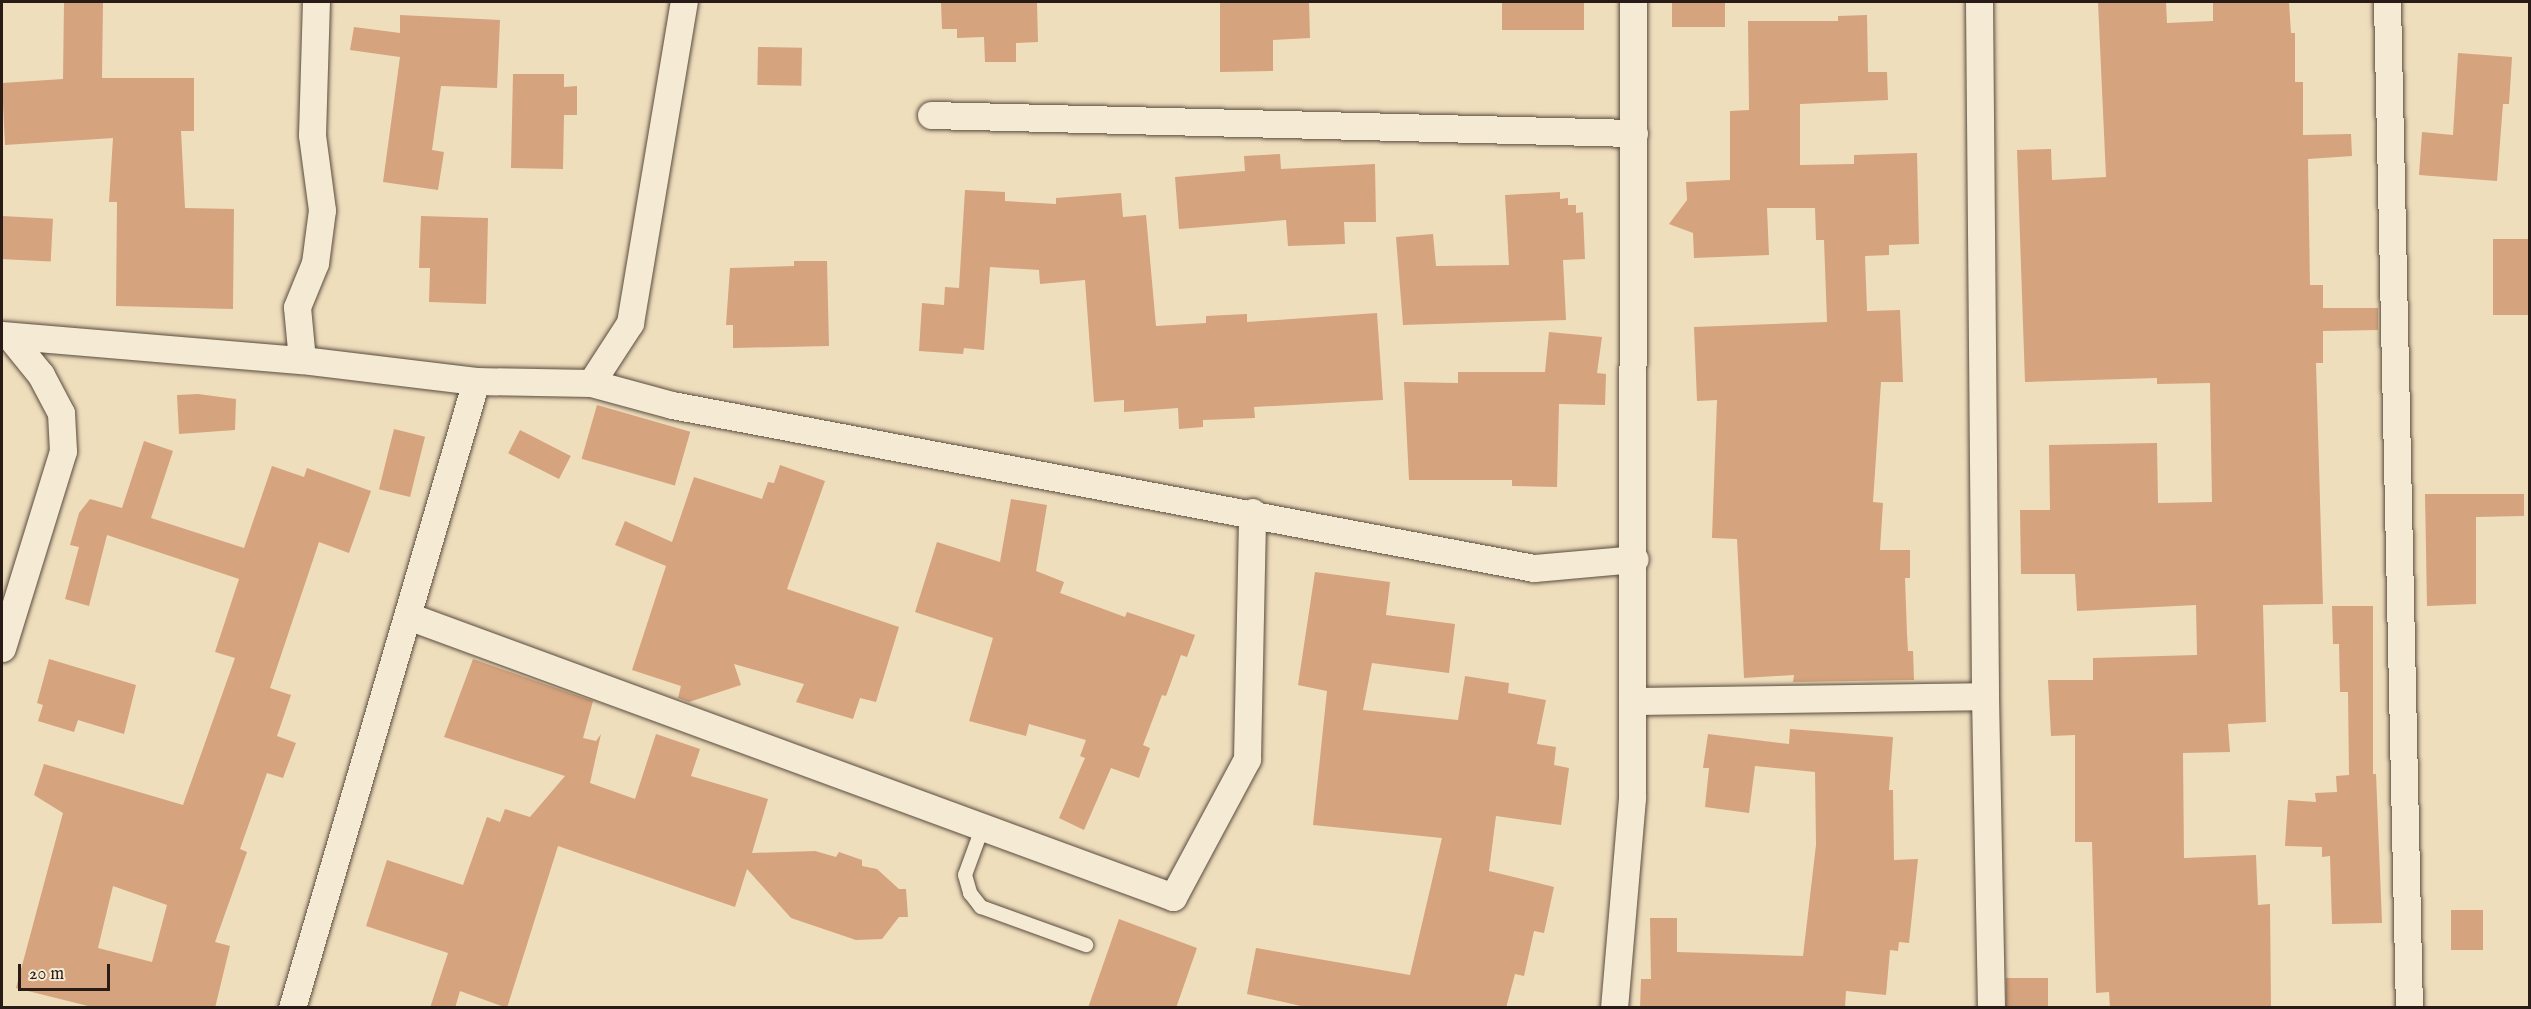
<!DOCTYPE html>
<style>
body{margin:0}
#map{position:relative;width:2531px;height:1009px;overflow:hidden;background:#efdebc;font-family:"IM FELL English",serif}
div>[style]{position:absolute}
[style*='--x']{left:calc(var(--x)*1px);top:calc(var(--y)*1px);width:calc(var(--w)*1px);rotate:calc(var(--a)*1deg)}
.building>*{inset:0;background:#d5a37d;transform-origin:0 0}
.roads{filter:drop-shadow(0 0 2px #5a4c40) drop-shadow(0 0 2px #5a4c40)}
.service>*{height:14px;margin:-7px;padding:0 7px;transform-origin:7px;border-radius:7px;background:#f5ead3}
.minor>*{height:27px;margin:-13.5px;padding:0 13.5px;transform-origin:13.5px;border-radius:13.5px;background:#f5ead3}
span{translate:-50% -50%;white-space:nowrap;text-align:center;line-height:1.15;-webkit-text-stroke:5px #f5ead3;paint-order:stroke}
.frame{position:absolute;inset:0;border:3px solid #291c17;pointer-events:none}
.scale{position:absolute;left:18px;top:964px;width:92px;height:27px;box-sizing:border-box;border:3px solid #291c17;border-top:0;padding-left:8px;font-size:18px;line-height:21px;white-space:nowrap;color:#291c17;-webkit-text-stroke:4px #f5ead3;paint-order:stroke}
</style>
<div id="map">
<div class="building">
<div style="clip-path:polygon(64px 2px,103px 2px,102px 78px,194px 78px,194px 131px,181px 131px,185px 208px,234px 209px,233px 309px,116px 306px,117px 202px,109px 202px,113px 138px,5px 145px,2px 83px,63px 79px)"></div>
<div style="clip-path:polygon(941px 2px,1037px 2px,1038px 42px,1016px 43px,1016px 62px,985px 62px,984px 37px,957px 38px,957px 29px,942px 29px)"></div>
<div style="clip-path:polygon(1220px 2px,1309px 2px,1310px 38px,1273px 40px,1273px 71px,1220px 72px)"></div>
<div style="left:1502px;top:2px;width:82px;height:28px"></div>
<div style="left:1672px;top:2px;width:53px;height:25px"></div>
<div style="clip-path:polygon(2098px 2px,2166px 2px,2167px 23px,2213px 21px,2213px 2px,2289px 2px,2291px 33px,2295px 33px,2295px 82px,2303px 82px,2303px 135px,2351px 134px,2352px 156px,2308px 159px,2310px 285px,2323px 285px,2323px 308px,2378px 308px,2378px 330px,2323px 331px,2323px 363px,2316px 363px,2323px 604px,2263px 605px,2266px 722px,2228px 724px,2230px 752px,2183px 753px,2184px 858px,2256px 855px,2258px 905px,2270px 904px,2271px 1008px,2110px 1008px,2109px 992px,2096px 993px,2092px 842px,2075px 842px,2075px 735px,2051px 736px,2048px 680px,2093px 680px,2093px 658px,2197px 655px,2196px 605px,2077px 611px,2075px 574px,2021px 574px,2020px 510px,2050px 510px,2049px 445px,2157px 443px,2158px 503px,2212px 502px,2210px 383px,2157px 384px,2157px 378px,2025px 382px,2017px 150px,2051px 149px,2052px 180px,2106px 177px)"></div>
<div style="clip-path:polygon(400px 15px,500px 20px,497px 88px,441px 86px,432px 150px,444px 152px,438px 190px,383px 182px,400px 57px,350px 50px,354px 27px,400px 33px)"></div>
<div style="clip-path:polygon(1867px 15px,1868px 72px,1887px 72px,1888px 100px,1800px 104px,1800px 165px,1854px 164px,1854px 155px,1917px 153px,1919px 244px,1889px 245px,1889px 255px,1865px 256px,1867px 311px,1900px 310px,1903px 382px,1881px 382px,1873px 502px,1883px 503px,1880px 550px,1910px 550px,1910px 578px,1905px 578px,1907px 634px,1908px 651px,1913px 651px,1914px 680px,1793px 682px,1794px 675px,1744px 678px,1737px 539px,1712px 538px,1717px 400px,1697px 401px,1694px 327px,1827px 322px,1824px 240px,1816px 240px,1815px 208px,1767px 208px,1769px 255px,1694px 258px,1693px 233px,1669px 224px,1687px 200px,1686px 182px,1730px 180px,1730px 111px,1749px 110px,1748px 21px,1838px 21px,1838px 16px)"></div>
<div style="left:758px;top:47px;width:44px;height:38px;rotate:1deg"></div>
<div style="clip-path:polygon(2458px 53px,2512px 57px,2509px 104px,2503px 104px,2497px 181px,2419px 175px,2422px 132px,2453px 135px)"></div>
<div style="clip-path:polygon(513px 74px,564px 74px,564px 87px,577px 86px,577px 115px,564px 115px,563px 169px,511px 168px)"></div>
<div style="clip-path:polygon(1280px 154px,1281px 169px,1375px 164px,1376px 222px,1344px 222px,1345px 244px,1288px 246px,1286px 220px,1179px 229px,1175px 177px,1245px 171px,1244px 156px)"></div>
<div style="clip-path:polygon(965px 190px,1005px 192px,1005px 201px,1056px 204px,1056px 198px,1121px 193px,1123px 217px,1146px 215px,1156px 326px,1206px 323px,1206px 316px,1247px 314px,1247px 322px,1377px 313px,1383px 400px,1254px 407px,1255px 418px,1203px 420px,1203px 427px,1179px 429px,1178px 408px,1124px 412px,1124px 400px,1094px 402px,1085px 280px,1040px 284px,1039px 270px,990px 267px,984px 350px,964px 348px,963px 354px,919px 351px,922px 303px,944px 305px,945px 287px,959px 288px)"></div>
<div style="clip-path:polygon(1560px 192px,1560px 199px,1568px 198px,1568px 205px,1576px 205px,1576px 213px,1583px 212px,1585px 259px,1563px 260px,1566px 320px,1403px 325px,1396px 237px,1433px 234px,1436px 266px,1509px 265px,1505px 195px)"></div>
<div style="left:2px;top:216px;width:51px;height:43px;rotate:3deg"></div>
<div style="clip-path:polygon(421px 216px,488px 218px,486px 304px,429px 302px,430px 268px,419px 268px)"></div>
<div style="left:2493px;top:239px;width:36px;height:76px"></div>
<div style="clip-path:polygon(794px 261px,827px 261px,829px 346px,733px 348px,733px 325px,726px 325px,730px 268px,794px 266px)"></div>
<div style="clip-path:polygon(1549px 332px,1602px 337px,1597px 373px,1606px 374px,1605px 405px,1559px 404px,1557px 487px,1512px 486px,1512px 480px,1409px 480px,1404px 382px,1458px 383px,1458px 372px,1545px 372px)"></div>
<div style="clip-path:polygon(198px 394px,236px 399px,235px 430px,179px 434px,177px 395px)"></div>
<div style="left:597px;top:405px;width:97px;height:56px;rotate:16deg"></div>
<div style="left:394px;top:429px;width:32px;height:62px;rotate:14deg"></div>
<div style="left:520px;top:430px;width:57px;height:26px;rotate:27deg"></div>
<div style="clip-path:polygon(evenodd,144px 441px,173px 451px,151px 518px,244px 548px,272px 466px,304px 477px,307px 468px,371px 491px,349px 553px,319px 542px,270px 688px,291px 695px,277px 736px,296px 743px,283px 778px,267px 773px,240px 849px,247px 852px,215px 942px,230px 946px,215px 1008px,96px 1008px,16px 988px,63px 813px,34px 795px,44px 764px,183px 805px,235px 658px,215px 652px,239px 579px,107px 535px,89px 606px,65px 599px,79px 547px,70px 545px,79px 513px,90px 499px,122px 508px,144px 441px,113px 886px,167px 905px,152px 962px,98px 948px,113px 886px)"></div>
<div style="clip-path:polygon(780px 465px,825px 481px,787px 589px,899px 627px,876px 702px,860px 698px,853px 719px,796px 702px,804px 684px,734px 664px,741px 685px,689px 702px,678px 698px,681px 686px,632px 670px,666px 566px,615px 545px,625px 521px,672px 542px,694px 477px,762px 499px,768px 482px,774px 483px)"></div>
<div style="clip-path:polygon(2425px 494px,2524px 494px,2524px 516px,2476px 517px,2476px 604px,2427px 606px)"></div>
<div style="clip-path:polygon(1011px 499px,1047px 505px,1036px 571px,1064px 582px,1060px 593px,1125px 617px,1127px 612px,1195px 635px,1187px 657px,1181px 655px,1166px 696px,1162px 695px,1143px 745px,1150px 748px,1139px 778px,1111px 768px,1084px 830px,1059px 818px,1085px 758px,1080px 756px,1086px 740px,1029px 724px,1026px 736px,969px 721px,993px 638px,915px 612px,937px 542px,1000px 562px)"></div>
<div style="clip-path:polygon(1315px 572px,1390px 582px,1386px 615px,1455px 624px,1449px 673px,1372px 663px,1363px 710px,1458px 720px,1465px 676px,1509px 683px,1508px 693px,1546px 700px,1537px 744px,1556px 747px,1554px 765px,1569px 768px,1561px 825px,1496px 816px,1489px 871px,1554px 887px,1544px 933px,1534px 931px,1524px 976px,1515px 974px,1506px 1008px,1310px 1008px,1247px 994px,1256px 948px,1410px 975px,1442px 838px,1313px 825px,1327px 691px,1298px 685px)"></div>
<div style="clip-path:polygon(2332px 606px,2373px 606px,2373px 774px,2376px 774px,2382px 923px,2332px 924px,2330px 856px,2322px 857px,2322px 847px,2285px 846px,2288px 800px,2316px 802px,2315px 793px,2337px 792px,2336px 776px,2349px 775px,2348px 692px,2340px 692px,2339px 644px,2333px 644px)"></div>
<div style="clip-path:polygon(49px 659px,136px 685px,124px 734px,78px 720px,74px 732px,38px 721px,43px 705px,37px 703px)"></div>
<div style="clip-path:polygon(473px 659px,593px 701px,583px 738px,596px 741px,601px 734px,590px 783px,635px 799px,656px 734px,700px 749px,691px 776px,768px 799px,752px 853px,815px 851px,836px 857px,839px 852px,862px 860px,862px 866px,877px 869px,899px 889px,906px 889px,908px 917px,899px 917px,882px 939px,856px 940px,791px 918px,747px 869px,735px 907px,558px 846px,507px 1008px,460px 991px,455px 1008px,430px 1008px,448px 953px,366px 926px,387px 860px,463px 885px,487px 817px,500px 822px,505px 809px,530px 817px,565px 776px,444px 737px)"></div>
<div style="clip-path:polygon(1790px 729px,1893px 737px,1889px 790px,1893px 790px,1894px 860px,1918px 859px,1909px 943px,1899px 942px,1898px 951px,1890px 950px,1886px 995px,1846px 991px,1845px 1008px,1640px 1008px,1641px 979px,1651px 979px,1650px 918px,1677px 918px,1677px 952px,1803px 956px,1816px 845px,1815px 772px,1755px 766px,1749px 813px,1705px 807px,1709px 768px,1703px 768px,1708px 734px,1789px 744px)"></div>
<div style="left:2451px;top:910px;width:32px;height:40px"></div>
<div style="clip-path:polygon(1119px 919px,1197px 948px,1176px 1008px,1088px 1008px)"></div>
<div style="left:2048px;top:978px;width:30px;height:42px;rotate:90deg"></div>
</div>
<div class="roads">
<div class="service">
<div style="--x:983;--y:826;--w:52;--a:110.2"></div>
<div style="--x:965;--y:875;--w:19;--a:74"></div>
<div style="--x:970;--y:893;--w:18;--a:52"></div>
<div style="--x:981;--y:907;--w:112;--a:19.9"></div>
</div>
<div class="minor">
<div style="--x:1979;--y:2;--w:694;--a:89.5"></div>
<div style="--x:1985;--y:696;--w:312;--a:88.9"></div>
<div style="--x:2387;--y:2;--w:1006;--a:88.75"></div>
<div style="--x:931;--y:115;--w:703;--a:1.47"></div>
<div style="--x:2;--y:335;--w:301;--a:4.8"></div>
<div style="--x:302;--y:360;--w:175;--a:6.9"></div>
<div style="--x:476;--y:381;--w:115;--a:1"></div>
<div style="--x:591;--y:383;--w:84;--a:15.2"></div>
<div style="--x:672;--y:405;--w:877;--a:10.71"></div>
<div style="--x:1534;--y:568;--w:101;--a:-5.1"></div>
<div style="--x:302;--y:360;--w:53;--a:-95.4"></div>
<div style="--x:297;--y:307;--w:48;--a:-67.8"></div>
<div style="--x:315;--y:263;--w:53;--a:-82.5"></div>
<div style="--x:322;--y:210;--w:76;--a:-97.6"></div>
<div style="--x:312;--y:135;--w:133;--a:-88.3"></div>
<div style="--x:591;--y:383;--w:72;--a:-57"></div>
<div style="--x:630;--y:323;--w:326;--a:-80.5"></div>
<div style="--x:408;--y:616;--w:815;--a:20.17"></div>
<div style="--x:1173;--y:897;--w:157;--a:-61.8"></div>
<div style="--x:1247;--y:759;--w:247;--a:-88.8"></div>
<div style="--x:2;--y:648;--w:206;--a:-72.8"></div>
<div style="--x:63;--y:451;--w:38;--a:-93"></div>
<div style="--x:61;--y:413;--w:43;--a:-117.8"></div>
<div style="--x:41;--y:375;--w:48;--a:-129"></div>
<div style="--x:1632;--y:701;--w:353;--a:-0.8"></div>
<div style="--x:292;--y:1008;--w:653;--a:-73.65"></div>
<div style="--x:1614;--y:1008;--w:211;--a:-85.1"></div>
<div style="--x:1632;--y:798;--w:796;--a:-89.93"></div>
</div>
</div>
<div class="frame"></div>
<div class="scale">20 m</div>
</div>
